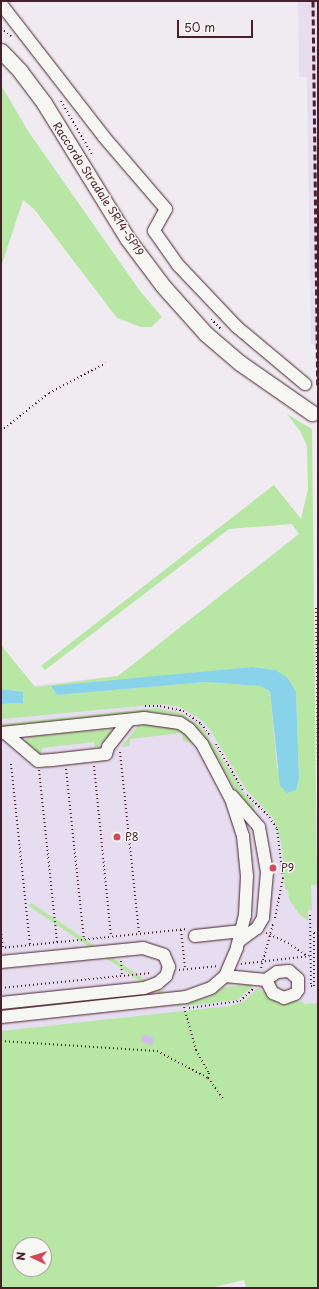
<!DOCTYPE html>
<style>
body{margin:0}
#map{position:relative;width:319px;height:1289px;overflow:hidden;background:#efebf1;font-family:"Playpen Sans",sans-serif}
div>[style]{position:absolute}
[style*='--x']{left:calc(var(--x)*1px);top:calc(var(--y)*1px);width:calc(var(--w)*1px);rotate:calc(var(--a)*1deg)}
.built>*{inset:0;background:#e6ddf0}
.green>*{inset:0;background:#b8e6a5;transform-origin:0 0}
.water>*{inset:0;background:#89d3ea}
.building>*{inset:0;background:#d2bded}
.path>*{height:2px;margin-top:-1px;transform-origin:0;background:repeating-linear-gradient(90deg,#4a1f2b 0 1px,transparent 0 4px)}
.roads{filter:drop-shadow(0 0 1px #4a1f2b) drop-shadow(0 0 1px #4a1f2b)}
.minor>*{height:12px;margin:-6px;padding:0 6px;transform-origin:6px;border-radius:6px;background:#f6f6f2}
.major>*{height:15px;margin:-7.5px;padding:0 7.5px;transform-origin:7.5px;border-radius:7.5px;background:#f6f6f2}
.rail>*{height:3px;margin-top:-1.5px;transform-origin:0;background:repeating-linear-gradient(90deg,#4a1f2b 0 6px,transparent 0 9px)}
.dots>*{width:11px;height:11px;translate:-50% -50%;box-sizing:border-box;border:2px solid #f6f6f2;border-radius:50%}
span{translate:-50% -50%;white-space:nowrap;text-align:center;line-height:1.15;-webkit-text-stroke:3px #f6f6f2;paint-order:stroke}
.street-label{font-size:11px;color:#4a1f2b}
.poi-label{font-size:11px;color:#4a1f2b}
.left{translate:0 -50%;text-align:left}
.frame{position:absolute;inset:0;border:2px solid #4a1f2b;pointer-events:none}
.north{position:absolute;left:12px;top:1237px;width:40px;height:40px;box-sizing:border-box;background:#f6f6f2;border:1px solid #b1a0a2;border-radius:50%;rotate:274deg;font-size:11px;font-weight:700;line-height:16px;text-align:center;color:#4a1f2b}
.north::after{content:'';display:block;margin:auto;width:14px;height:18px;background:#d1495b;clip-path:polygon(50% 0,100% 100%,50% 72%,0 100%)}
.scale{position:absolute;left:177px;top:20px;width:76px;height:18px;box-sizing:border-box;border:2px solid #4a1f2b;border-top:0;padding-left:5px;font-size:12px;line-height:14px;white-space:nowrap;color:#4a1f2b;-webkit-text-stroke:3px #f6f6f2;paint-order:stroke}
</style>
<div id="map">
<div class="built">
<div style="clip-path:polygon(298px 1px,318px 1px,318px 344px,311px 344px,307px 77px,299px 77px)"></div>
<div style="clip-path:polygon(313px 607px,318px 1003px,1px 1036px,1px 689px,118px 676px)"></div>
</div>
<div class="green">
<div style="clip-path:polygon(1px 85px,28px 131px,140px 291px,162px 317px,151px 327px,141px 327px,117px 318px,34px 209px,23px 200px,1px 267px)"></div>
<div style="clip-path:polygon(evenodd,287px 414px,312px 429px,317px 885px,311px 885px,312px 910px,308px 910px,308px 921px,299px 914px,289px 899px,288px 890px,285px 890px,282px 846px,274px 819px,246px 789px,209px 728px,199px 718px,180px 707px,161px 704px,1px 719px,1px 704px,22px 703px,23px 692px,1px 689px,1px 645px,35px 687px,118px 676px,299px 534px,292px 524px,229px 529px,45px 670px,41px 666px,274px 485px,301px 519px,308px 489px,307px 446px,300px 431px,287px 414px,252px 667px,275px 670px,296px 692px,299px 779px,296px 790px,277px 768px,270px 691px,260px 686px,206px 682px,57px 695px,51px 687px,252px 667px)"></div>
<div style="clip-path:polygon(157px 708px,181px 713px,202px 727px,243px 792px,254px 805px,254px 812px,237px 793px,205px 736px,189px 721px,177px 715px,153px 712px,1px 728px,1px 724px)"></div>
<div style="clip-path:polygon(156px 724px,175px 727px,189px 737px,193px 743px,183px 741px,182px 733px,130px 739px,130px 746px,121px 747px,138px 726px)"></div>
<div style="clip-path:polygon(111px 729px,113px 731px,95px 750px,94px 742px,42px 748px,41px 756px,24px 743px,28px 737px)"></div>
<div style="clip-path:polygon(248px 985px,253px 986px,237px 1000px,186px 1006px,186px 1003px,209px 997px,224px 987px)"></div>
<div style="clip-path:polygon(evenodd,258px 988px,280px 1004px,295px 1001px,303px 1002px,304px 1004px,318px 1003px,318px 1288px,246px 1288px,244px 1280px,210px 1288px,1px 1288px,1px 1031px,230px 1006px,243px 1002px,258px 988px,20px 1245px,44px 1245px,44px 1269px,20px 1269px,20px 1245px)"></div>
<div style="left:181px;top:1004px;width:4px;height:181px;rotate:124deg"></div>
</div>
<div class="water">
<div style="clip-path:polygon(252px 667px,275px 670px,287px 677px,296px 692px,299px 779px,296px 790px,287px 793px,280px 786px,270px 691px,260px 686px,206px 682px,57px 695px,51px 686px)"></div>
<div style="clip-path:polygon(1px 689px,23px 692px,23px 703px,1px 704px)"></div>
</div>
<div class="building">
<div style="clip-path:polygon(142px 1035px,154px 1037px,152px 1045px,141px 1042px)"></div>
</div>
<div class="path">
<div style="--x:1;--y:28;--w:13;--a:39"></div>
<div style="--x:61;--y:101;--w:64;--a:59.8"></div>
<div style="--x:211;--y:319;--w:16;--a:45"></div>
<div style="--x:1;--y:431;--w:61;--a:-38.4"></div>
<div style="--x:49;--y:393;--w:64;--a:-27.8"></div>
<div style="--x:316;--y:608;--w:170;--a:89.3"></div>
<div style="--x:145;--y:706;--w:15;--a:0"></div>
<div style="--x:160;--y:706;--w:24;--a:12"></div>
<div style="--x:183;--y:711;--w:22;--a:36"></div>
<div style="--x:201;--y:724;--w:16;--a:52"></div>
<div style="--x:216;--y:744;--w:56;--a:59.7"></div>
<div style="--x:120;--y:752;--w:183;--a:84"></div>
<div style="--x:11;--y:764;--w:182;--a:84"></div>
<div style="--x:94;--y:766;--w:171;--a:84.3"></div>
<div style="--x:66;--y:769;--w:171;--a:84"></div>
<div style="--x:39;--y:770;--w:173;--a:84"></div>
<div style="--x:247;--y:795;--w:28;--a:44"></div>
<div style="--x:267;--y:814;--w:18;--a:56"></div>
<div style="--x:277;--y:829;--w:49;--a:83"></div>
<div style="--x:283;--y:878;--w:41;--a:101.3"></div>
<div style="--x:310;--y:915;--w:71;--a:89.2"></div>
<div style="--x:311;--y:986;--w:3;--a:0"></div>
<div style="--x:314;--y:986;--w:53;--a:-90"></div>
<div style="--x:314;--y:933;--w:4;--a:0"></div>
<div style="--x:1;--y:930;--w:18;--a:84"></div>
<div style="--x:181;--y:930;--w:39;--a:84"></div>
<div style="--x:266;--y:933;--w:24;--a:24"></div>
<div style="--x:288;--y:943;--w:23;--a:34"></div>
<div style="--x:1;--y:948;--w:187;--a:-5.8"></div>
<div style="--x:121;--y:961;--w:15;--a:86"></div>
<div style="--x:241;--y:964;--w:69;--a:-6.6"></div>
<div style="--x:261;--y:968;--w:46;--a:-74.7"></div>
<div style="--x:179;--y:970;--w:40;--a:-5.7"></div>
<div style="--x:1;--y:988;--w:151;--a:-5.7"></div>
<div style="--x:184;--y:1007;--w:45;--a:74.4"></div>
<div style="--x:196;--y:1050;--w:26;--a:61"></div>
<div style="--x:209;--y:1073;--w:5;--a:101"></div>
<div style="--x:189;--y:1008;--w:51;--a:-7.8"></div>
<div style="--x:240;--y:1001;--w:18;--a:-43"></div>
<div style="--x:1;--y:1041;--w:156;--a:3.7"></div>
<div style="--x:157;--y:1051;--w:58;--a:27.9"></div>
<div style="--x:208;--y:1078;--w:26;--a:54"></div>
</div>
<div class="roads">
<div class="minor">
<div style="--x:1;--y:4;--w:168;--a:52.2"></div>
<div style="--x:104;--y:137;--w:95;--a:49.3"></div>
<div style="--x:166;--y:209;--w:25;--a:119"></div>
<div style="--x:154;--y:231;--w:42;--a:54.8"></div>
<div style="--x:178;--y:265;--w:86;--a:46.4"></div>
<div style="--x:237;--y:327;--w:89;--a:40"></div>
<div style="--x:1;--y:733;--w:144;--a:-6"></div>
<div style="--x:144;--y:718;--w:36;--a:8"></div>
<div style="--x:180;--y:723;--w:11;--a:34"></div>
<div style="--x:189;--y:729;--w:20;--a:49"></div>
<div style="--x:202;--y:744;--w:62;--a:62.2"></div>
<div style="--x:231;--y:799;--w:39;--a:72"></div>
<div style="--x:243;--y:836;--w:40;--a:84.3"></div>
<div style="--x:247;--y:876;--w:39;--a:93"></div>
<div style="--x:245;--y:915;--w:34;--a:104"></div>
<div style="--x:237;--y:948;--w:30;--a:113"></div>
<div style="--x:225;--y:976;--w:18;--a:139"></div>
<div style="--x:211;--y:988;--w:27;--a:160"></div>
<div style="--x:186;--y:997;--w:186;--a:173.8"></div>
<div style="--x:5;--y:733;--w:43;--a:40.3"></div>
<div style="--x:38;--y:761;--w:14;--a:-4"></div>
<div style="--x:52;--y:760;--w:54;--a:-6.3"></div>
<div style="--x:106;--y:754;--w:7;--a:-74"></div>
<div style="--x:108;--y:747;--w:34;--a:-52"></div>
<div style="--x:232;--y:796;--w:41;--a:48.9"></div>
<div style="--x:259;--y:827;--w:46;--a:79.9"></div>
<div style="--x:267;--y:872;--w:46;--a:95"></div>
<div style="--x:263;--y:918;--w:12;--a:121"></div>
<div style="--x:257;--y:928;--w:22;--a:144"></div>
<div style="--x:195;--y:936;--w:47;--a:-6.1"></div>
<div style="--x:1;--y:962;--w:143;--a:-5.6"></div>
<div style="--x:143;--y:948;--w:22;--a:18"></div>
<div style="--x:164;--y:955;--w:13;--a:67"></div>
<div style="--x:169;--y:967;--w:9;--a:108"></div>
<div style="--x:166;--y:976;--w:11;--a:139"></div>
<div style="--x:158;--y:983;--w:15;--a:160"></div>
<div style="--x:144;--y:988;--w:144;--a:174"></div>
<div style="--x:225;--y:976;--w:41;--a:5.6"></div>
<div style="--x:266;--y:980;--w:15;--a:62"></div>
<div style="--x:273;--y:993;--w:12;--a:24"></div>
<div style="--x:284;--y:998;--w:12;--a:-20"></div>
<div style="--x:295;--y:994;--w:5;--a:-53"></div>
<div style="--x:298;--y:990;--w:11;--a:-90"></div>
<div style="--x:298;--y:979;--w:12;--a:-138"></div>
<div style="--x:289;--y:971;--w:12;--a:175"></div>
<div style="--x:277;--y:972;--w:14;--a:144"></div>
</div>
<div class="major">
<div style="--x:1;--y:51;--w:28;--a:46"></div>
<div style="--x:20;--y:71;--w:40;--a:53"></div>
<div style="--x:44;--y:103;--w:158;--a:58.4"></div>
<div style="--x:127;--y:238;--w:60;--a:53.1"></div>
<div style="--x:163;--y:286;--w:64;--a:48.1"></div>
<div style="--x:206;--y:334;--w:45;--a:40.5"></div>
<div style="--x:240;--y:363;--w:88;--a:34.8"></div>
</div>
</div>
<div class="rail">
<div style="--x:313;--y:1;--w:385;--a:89.3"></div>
</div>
<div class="dots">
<div style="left:117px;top:837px;background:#d1495b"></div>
<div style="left:273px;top:868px;background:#d1495b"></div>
</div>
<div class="street-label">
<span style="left:98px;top:189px;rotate:57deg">Raccordo Stradale SR14-SP19</span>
</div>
<div class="poi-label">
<span class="left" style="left:125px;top:837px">P8</span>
<span class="left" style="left:281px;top:868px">P9</span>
</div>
<div class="frame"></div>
<div class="north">N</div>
<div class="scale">50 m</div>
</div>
